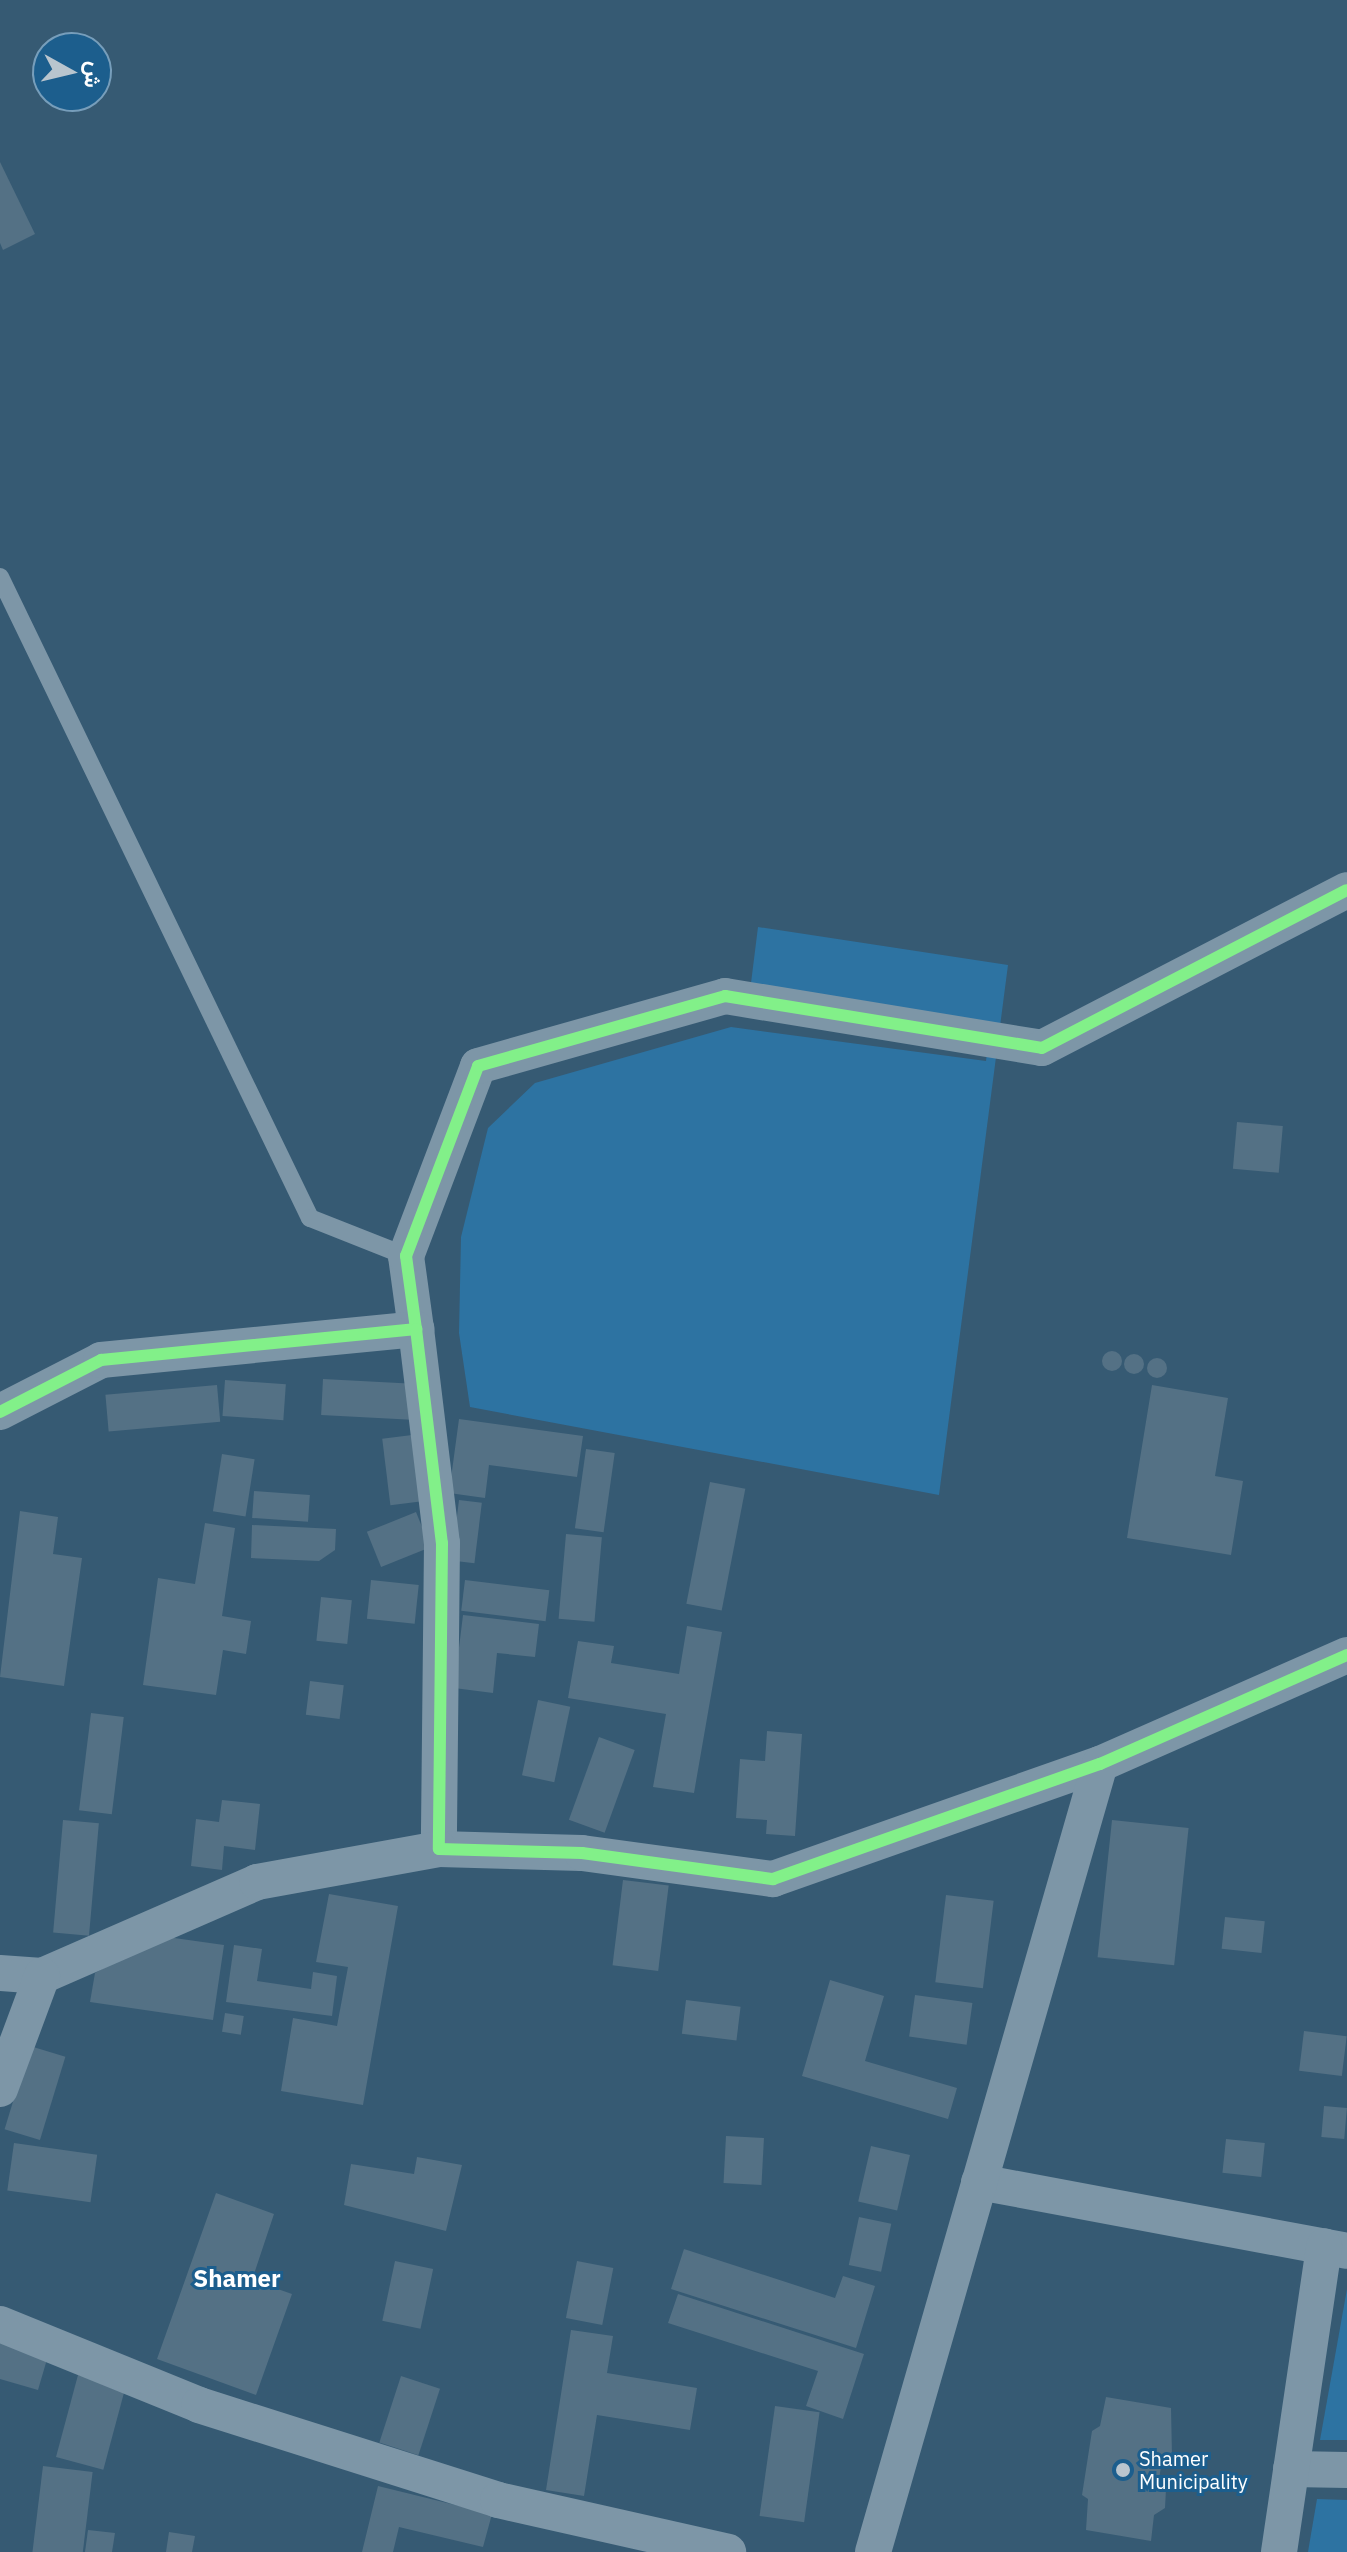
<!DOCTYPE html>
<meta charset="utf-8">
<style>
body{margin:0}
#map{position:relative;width:1347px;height:2552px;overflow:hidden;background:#365a73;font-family:"IBM Plex Sans",Vazirmatn,sans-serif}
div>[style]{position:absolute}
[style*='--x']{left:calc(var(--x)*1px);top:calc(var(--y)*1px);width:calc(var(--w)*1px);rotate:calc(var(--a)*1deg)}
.green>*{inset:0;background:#2d73a2}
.building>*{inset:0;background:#547185;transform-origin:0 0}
.round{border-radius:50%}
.service>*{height:18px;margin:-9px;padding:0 9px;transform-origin:9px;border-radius:9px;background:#7d96a7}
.minor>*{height:36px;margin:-18px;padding:0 18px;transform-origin:18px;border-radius:18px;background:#7d96a7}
.cycleway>*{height:12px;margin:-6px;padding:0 6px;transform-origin:6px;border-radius:6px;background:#82f089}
.dots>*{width:22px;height:22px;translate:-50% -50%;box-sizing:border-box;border:4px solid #1c5e8d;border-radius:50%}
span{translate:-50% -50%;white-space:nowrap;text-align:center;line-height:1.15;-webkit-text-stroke:6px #1c5e8d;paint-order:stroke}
.poi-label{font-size:20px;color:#fff}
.left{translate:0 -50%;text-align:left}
.quarter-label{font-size:24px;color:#fff;font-weight:700}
.north{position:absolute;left:32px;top:32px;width:80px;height:80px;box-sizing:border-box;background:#1c5e8d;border:2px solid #779ebb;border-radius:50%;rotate:98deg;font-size:22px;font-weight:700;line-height:32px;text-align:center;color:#fff}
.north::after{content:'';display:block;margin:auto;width:28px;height:36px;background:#b9c5ce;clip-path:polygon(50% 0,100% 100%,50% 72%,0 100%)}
</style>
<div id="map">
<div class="green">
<div style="clip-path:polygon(758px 927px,1008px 965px,939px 1495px,470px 1407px,459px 1333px,461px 1237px,488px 1128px,535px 1083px,731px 1027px,986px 1061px,990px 1024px,751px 983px)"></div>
<div style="clip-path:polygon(1347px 2289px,1347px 2440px,1320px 2440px)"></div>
<div style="clip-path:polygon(1317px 2499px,1347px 2500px,1347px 2552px,1308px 2552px)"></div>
</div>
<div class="building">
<div style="clip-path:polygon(0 162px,35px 234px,3px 250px,0 243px)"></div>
<div style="left:1237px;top:1122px;width:46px;height:47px;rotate:5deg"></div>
<div class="round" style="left:1102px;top:1351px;width:20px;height:20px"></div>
<div class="round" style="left:1124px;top:1354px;width:20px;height:20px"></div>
<div class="round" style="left:1147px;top:1358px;width:20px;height:20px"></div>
<div style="left:323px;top:1379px;width:90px;height:36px;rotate:3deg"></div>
<div style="left:225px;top:1380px;width:61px;height:36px;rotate:4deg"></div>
<div style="left:217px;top:1385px;width:37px;height:112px;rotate:85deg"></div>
<div style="clip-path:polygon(1152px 1385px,1228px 1398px,1215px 1476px,1243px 1481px,1231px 1555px,1127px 1538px)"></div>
<div style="clip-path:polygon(459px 1419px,583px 1436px,577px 1477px,489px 1465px,485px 1498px,449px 1493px)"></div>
<div style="left:412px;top:1435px;width:67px;height:30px;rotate:83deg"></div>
<div style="left:586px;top:1449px;width:29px;height:80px;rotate:8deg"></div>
<div style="left:222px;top:1454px;width:33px;height:58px;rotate:9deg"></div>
<div style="left:710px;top:1482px;width:36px;height:124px;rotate:11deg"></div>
<div style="left:254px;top:1491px;width:56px;height:27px;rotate:4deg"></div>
<div style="left:459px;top:1500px;width:23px;height:61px;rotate:7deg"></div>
<div style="clip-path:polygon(20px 1511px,58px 1517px,53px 1554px,82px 1558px,64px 1686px,0 1677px)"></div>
<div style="left:416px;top:1512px;width:38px;height:53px;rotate:68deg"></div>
<div style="clip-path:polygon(205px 1523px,235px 1528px,222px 1616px,251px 1621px,246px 1654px,223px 1650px,216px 1695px,143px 1685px,158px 1578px,195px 1584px)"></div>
<div style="clip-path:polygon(252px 1525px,336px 1529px,335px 1550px,319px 1561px,251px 1558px)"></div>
<div style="left:566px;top:1534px;width:36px;height:85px;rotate:5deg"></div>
<div style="left:371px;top:1580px;width:48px;height:39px;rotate:6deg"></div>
<div style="left:465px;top:1580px;width:85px;height:31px;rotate:7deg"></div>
<div style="left:321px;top:1597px;width:31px;height:44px;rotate:6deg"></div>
<div style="clip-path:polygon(463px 1615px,539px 1624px,535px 1657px,497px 1653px,493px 1693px,454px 1688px)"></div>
<div style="clip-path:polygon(687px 1626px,722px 1632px,694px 1793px,653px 1787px,666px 1714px,568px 1698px,578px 1641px,614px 1646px,611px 1663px,679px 1674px)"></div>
<div style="left:310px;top:1681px;width:34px;height:34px;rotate:7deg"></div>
<div style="left:538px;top:1700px;width:33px;height:77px;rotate:12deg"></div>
<div style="left:91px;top:1713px;width:33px;height:98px;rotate:7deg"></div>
<div style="clip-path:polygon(767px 1731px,802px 1734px,795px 1836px,766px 1834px,767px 1820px,736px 1818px,740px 1759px,765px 1761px)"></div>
<div style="left:599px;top:1737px;width:38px;height:88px;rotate:20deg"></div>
<div style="clip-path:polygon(222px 1800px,260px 1804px,255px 1850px,224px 1846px,222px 1870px,191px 1866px,196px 1819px,219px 1822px)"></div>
<div style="left:63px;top:1820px;width:36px;height:113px;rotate:5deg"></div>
<div style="left:1112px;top:1820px;width:77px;height:138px;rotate:6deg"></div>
<div style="left:623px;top:1880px;width:46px;height:86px;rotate:7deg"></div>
<div style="clip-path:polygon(329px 1894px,398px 1906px,363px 2105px,281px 2091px,293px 2018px,337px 2026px,348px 1967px,316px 1962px)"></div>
<div style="left:946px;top:1895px;width:48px;height:88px;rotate:7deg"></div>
<div style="left:1225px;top:1917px;width:40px;height:32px;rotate:6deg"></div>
<div style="clip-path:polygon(160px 1936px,224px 1945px,213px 2020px,90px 2002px,95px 1973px)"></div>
<div style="clip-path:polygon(234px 1945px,262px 1949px,257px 1981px,311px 1989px,313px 1972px,337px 1976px,332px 2016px,226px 2002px)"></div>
<div style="clip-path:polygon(830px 1980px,884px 1996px,865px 2061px,957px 2088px,948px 2119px,802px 2076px)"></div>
<div style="left:915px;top:1995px;width:58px;height:42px;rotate:8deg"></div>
<div style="left:686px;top:2000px;width:55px;height:34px;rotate:7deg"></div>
<div style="left:225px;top:2013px;width:19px;height:19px;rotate:9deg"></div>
<div style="left:1304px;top:2031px;width:43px;height:40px;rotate:7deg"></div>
<div style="left:30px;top:2046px;width:37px;height:87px;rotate:17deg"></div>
<div style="left:1324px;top:2106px;width:23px;height:31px;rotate:5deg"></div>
<div style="left:726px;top:2136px;width:38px;height:47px;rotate:3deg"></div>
<div style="left:1226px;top:2139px;width:39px;height:34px;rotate:6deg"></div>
<div style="left:14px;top:2143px;width:84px;height:48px;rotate:8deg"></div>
<div style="left:871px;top:2146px;width:40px;height:57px;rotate:13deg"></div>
<div style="clip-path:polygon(417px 2157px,462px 2165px,446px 2231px,344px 2205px,351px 2164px,414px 2174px)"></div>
<div style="clip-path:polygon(216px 2193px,274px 2214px,252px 2280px,292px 2294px,256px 2395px,157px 2359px)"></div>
<div style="left:859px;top:2217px;width:33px;height:49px;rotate:12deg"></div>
<div style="clip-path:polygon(684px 2249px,835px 2298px,843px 2276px,875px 2286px,856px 2348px,671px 2289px)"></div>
<div style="left:395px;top:2261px;width:39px;height:61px;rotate:12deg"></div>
<div style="left:577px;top:2261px;width:37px;height:58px;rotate:11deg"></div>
<div style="clip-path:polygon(678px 2294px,864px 2354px,843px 2419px,806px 2406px,818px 2371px,668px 2323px)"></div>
<div style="clip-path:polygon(571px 2330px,613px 2336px,607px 2373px,697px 2388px,690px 2430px,597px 2415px,584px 2496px,546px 2490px)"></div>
<div style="clip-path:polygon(0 2334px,50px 2349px,38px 2390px,0 2379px)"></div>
<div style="left:78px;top:2375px;width:49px;height:85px;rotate:15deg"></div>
<div style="left:401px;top:2376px;width:41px;height:70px;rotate:18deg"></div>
<div style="clip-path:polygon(1106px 2397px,1171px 2408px,1172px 2456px,1162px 2461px,1159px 2479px,1166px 2489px,1165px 2508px,1154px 2515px,1151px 2541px,1086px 2530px,1088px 2499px,1082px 2495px,1092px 2431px,1100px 2426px)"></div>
<div style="left:775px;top:2406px;width:45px;height:111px;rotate:8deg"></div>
<div style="left:43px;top:2466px;width:50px;height:87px;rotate:7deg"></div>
<div style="clip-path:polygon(378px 2486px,492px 2514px,483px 2547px,399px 2527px,393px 2552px,362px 2552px)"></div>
<div style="clip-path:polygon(88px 2530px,115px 2533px,112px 2552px,85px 2552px)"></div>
<div style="clip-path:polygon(169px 2532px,195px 2536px,192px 2552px,166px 2552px)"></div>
</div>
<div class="service">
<div style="--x:0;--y:577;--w:712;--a:64.19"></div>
<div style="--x:310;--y:1218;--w:103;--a:21.6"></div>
</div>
<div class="minor">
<div style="--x:416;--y:1329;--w:74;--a:-97.8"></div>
<div style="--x:406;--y:1256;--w:203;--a:-69.2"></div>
<div style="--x:478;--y:1066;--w:257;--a:-15.8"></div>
<div style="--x:725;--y:996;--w:321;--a:9.3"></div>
<div style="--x:1042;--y:1048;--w:343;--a:-27.4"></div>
<div style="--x:0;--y:1412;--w:114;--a:-27.2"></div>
<div style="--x:101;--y:1360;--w:317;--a:-5.6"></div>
<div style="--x:416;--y:1329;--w:216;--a:83.1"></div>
<div style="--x:442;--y:1543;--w:306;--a:90.6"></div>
<div style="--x:439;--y:1849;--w:143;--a:1.6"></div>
<div style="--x:582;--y:1853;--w:193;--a:7.8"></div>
<div style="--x:773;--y:1879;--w:347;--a:-19.4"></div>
<div style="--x:1100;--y:1764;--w:270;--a:-23.8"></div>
<div style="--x:0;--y:1973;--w:42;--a:4.1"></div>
<div style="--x:42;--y:1976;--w:235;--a:-23.6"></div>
<div style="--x:257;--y:1882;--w:185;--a:-10.3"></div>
<div style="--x:0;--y:2089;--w:121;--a:-69.6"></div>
<div style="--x:979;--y:2182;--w:374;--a:10.6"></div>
<div style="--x:0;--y:2324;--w:215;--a:22.1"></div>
<div style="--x:199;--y:2405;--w:314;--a:17.6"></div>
<div style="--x:498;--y:2500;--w:236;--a:12.7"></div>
<div style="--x:1291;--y:2469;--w:56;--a:1"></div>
<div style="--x:873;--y:2552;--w:820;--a:-73.93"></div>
<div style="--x:1279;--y:2552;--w:309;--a:-81.6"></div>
</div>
<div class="cycleway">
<div style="--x:416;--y:1329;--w:74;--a:-97.8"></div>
<div style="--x:406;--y:1256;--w:203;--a:-69.2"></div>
<div style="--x:478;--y:1066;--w:257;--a:-15.8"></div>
<div style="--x:725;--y:996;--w:321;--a:9.3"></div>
<div style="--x:1042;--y:1048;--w:343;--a:-27.4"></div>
<div style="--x:0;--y:1412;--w:114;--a:-27.2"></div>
<div style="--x:101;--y:1360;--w:317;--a:-5.6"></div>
<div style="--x:416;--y:1329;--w:216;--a:83.1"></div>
<div style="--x:442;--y:1543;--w:306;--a:90.6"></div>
<div style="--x:439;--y:1849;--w:143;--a:1.6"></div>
<div style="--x:582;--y:1853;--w:193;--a:7.8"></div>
<div style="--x:773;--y:1879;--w:347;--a:-19.4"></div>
<div style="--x:1100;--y:1764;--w:270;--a:-23.8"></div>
</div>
<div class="dots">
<div style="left:1123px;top:2470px;background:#b9c5ce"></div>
</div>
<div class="poi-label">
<span class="left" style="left:1139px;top:2470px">Shamer<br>Municipality</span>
</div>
<div class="quarter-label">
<span style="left:237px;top:2279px">Shamer</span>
</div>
<div class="north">ش</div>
</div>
